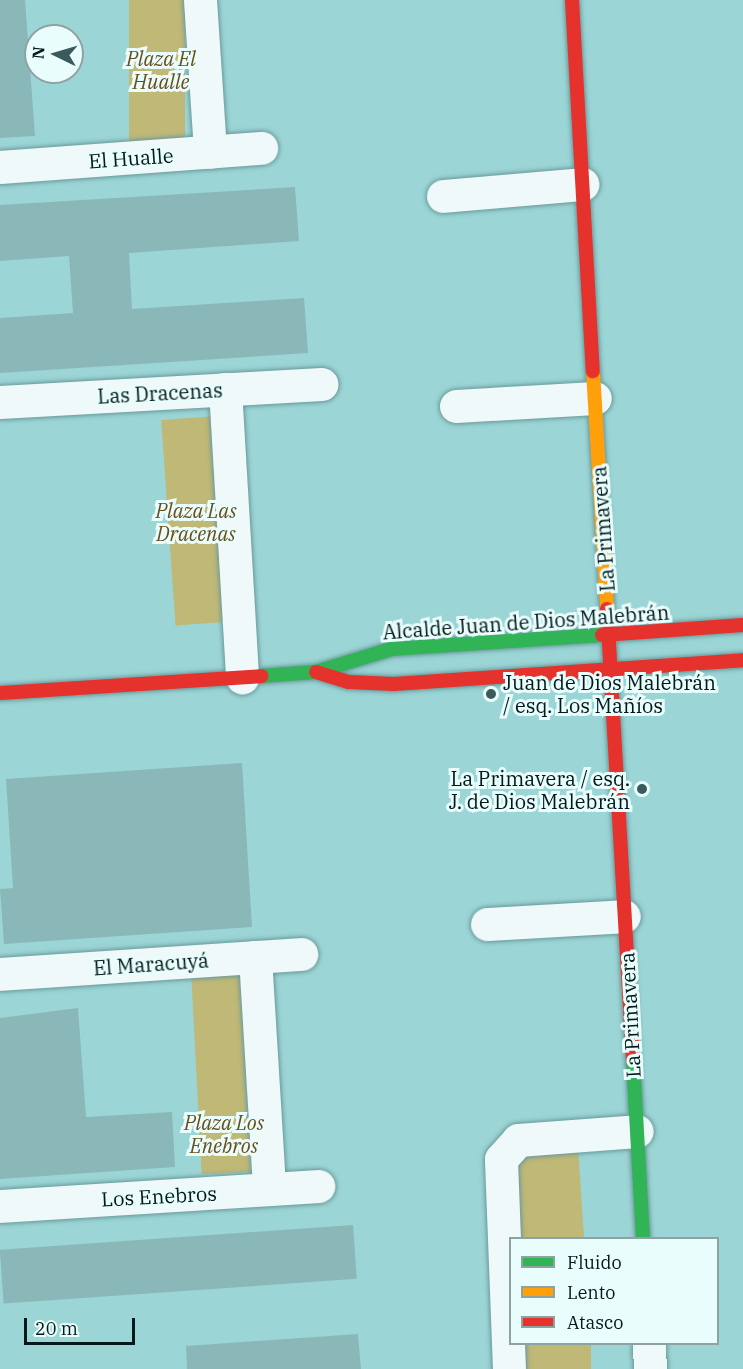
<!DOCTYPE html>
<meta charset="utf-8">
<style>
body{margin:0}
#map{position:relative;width:743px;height:1369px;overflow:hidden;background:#9cd5d6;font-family:"IBM Plex Serif",serif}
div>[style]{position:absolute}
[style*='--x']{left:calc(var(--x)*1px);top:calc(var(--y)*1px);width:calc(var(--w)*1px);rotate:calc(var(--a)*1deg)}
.green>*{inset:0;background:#c0b876;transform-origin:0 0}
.building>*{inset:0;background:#8ab8b9;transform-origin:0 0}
.roads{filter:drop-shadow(0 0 2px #699a9b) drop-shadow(0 0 2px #699a9b)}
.street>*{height:33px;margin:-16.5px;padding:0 16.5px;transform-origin:16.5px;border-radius:16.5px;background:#f0f9f9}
.fast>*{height:14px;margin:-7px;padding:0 7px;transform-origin:7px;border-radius:7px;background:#30b455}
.slow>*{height:14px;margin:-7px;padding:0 7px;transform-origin:7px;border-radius:7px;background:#ff9f0a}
.jam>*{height:14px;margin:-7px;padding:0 7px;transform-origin:7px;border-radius:7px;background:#e5322d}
.dots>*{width:16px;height:16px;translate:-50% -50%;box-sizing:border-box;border:3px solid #eafdfd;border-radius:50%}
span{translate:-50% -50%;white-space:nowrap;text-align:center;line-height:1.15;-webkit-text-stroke:6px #eafdfd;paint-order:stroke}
.park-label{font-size:20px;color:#6a4d19;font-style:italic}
.street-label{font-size:20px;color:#03191a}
.poi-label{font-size:20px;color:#03191a}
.left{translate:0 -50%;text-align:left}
.right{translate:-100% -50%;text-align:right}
.legend{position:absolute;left:509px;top:1237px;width:210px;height:108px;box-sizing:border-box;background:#eafdfd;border:2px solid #8ea2a2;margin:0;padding:8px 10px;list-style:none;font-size:18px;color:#03191a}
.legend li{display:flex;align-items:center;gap:12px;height:30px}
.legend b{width:30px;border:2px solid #8ea2a2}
.north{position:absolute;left:24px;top:24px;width:60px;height:60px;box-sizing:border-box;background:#eafdfd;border:2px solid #8ea2a2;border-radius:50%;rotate:275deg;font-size:16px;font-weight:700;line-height:24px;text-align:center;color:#03191a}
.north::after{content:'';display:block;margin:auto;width:21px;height:27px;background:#395b5c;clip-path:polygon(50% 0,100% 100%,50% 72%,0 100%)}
.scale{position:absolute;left:24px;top:1318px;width:111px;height:27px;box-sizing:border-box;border:3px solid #03191a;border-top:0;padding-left:8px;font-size:18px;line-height:21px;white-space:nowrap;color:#03191a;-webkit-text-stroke:4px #eafdfd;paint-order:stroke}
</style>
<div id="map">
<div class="green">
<div style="left:129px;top:0;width:56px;height:143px"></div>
<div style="left:217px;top:416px;width:206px;height:56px;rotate:86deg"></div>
<div style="left:240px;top:969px;width:203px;height:49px;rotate:87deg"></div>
<div style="clip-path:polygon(578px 1147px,584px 1238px,514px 1238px,512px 1174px,519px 1154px)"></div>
<div style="left:519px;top:1344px;width:72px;height:25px"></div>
</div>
<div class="building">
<div style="clip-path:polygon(0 0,25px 0,35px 136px,0 138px)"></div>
<div style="clip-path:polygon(295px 187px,299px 241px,129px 253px,132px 309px,304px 298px,308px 353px,0 373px,0 318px,73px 313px,69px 256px,0 261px,0 205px)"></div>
<div style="clip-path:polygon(242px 763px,252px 927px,4px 944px,0 889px,13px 888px,6px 779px)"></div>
<div style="clip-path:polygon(78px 1008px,86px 1117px,172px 1112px,175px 1167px,0 1179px,0 1018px)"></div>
<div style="left:353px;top:1225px;width:54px;height:354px;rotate:86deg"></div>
<div style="clip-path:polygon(358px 1334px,361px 1369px,187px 1369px,186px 1346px)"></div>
</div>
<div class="roads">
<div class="street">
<div style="--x:200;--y:0;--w:152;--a:86.2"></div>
<div style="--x:0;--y:167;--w:262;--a:-4.2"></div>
<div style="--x:443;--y:196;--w:140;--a:-4.9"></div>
<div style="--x:225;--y:389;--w:289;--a:86.6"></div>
<div style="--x:0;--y:402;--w:322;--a:-3.2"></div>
<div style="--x:456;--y:406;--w:139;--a:-3.3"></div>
<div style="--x:487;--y:924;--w:137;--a:-3.3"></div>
<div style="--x:255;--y:957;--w:232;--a:86.5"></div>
<div style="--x:0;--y:974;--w:302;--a:-3.8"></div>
<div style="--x:0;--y:1206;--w:319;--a:-3.6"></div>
<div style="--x:649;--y:1344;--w:25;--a:88"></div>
<div style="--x:509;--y:1369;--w:210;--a:-92.2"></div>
<div style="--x:501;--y:1159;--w:25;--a:-48"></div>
<div style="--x:518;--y:1140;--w:119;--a:-4.3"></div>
</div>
<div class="fast">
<div style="--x:261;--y:676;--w:55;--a:-4.2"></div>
<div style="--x:316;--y:672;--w:78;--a:-17"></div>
<div style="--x:391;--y:649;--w:211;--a:-3.8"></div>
<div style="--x:633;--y:1060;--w:178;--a:86.8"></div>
</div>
<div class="slow">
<div style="--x:593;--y:371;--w:238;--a:86.6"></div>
</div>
<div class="jam">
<div style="--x:572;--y:0;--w:372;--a:86.8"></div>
<div style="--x:607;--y:609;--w:452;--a:86.7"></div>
<div style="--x:602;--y:635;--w:141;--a:-4.1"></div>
<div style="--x:316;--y:672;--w:34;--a:17"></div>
<div style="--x:349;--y:682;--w:45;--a:2.5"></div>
<div style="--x:394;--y:684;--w:350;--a:-3.9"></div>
<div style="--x:0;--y:693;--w:262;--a:-3.7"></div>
</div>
</div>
<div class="dots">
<div style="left:491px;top:694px;background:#395b5c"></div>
<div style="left:642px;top:789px;background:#395b5c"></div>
</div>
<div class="park-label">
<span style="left:161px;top:70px">Plaza El<br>Hualle</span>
<span style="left:196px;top:522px">Plaza Las<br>Dracenas</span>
<span style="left:224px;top:1134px">Plaza Los<br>Enebros</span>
</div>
<div class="street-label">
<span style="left:131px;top:158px;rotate:-4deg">El Hualle</span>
<span style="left:160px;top:393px;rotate:-3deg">Las Dracenas</span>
<span style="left:603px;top:529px;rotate:-94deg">La Primavera</span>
<span style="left:526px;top:622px;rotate:-4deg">Alcalde Juan de Dios Malebrán</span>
<span style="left:151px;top:964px;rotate:-4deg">El Maracuyá</span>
<span style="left:630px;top:1015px;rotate:-93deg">La Primavera</span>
<span style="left:159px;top:1196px;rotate:-3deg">Los Enebros</span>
</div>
<div class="poi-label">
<span class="left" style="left:503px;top:694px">Juan de Dios Malebrán<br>/ esq. Los Mañíos</span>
<span class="right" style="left:630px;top:790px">La Primavera / esq.<br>J. de Dios Malebrán</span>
</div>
<ul class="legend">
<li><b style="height:8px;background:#30b455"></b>Fluido</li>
<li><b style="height:8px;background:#ff9f0a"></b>Lento</li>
<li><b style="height:8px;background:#e5322d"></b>Atasco</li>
</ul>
<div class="north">N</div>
<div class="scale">20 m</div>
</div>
